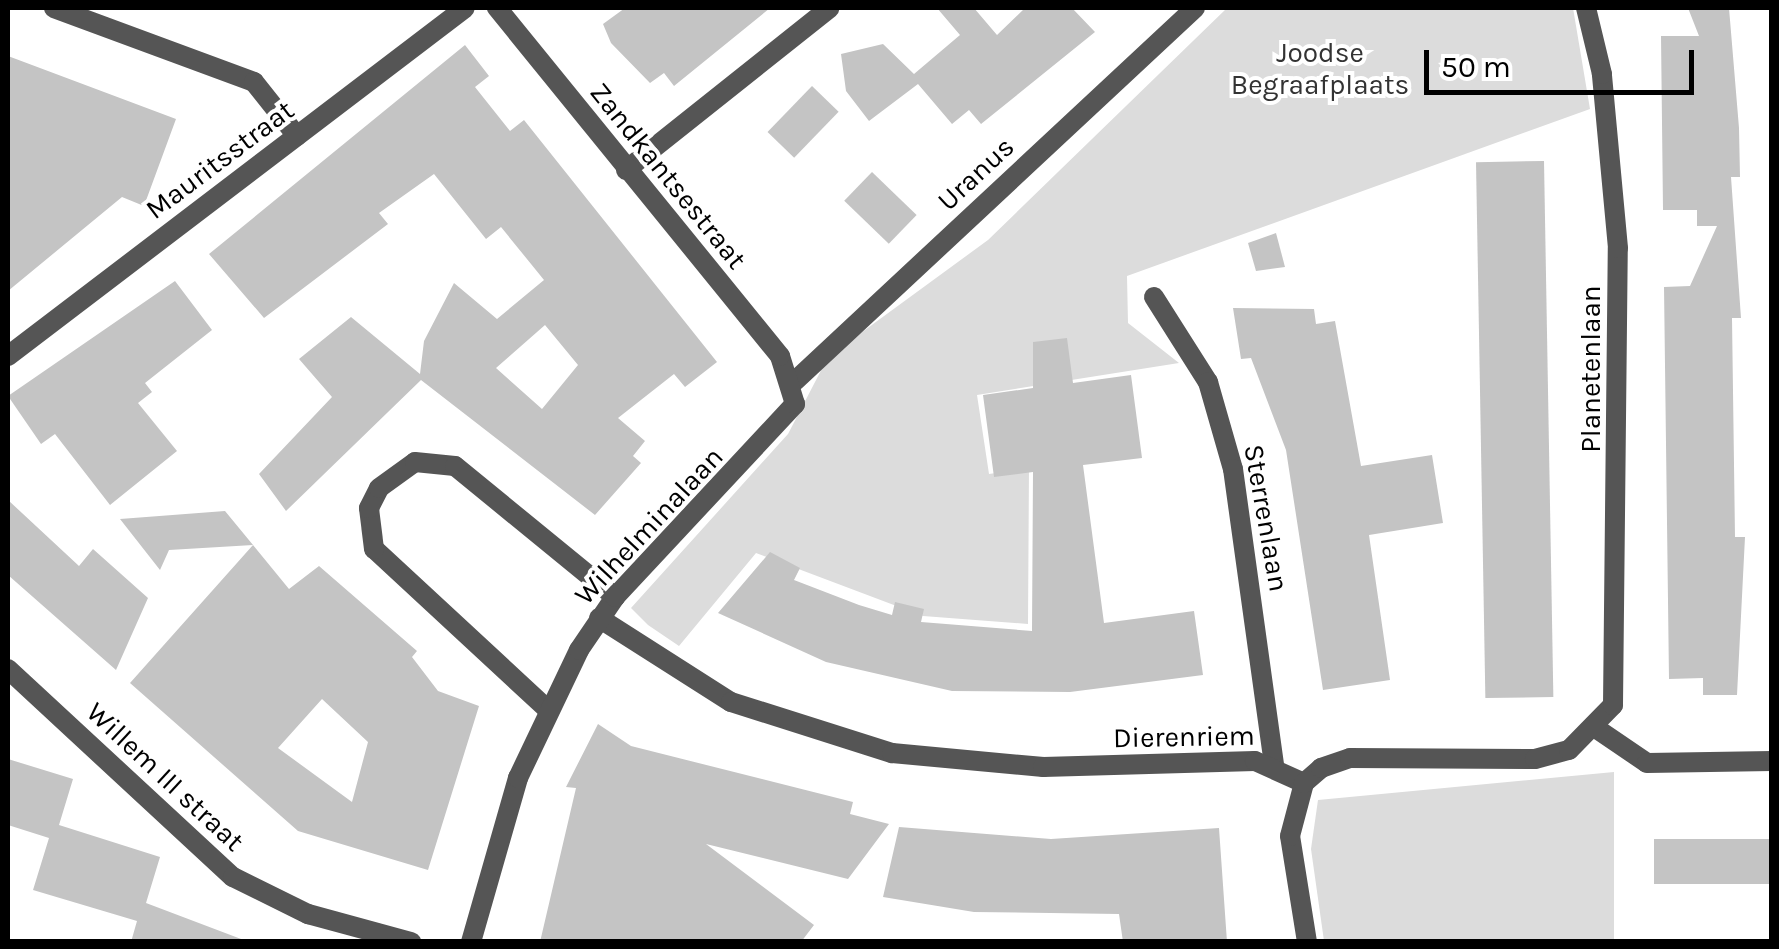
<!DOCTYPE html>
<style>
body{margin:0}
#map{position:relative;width:1779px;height:949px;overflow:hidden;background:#fff;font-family:Karla,sans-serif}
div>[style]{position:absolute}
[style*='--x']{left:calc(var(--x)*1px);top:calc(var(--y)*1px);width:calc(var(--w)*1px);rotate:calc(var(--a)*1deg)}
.green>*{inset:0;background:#dcdcdc}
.building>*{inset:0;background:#c4c4c4;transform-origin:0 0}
.minor>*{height:20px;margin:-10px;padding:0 10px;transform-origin:10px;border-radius:10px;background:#555}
span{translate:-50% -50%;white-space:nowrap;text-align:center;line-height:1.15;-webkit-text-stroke:8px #fff;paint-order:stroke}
.park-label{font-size:28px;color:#333}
.street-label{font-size:28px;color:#000}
.frame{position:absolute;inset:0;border:10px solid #000;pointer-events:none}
.scale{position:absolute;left:1424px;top:50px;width:270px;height:45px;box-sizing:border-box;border:5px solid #000;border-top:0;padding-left:12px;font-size:30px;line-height:35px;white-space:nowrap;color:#000;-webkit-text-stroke:8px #fff;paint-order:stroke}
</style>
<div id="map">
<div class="green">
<div style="clip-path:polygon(1227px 8px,1573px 8px,1590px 109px,1127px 276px,1128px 323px,1179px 363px,977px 395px,989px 474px,1029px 468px,1028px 624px,923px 616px,756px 553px,679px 646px,648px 625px,631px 608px,788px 434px,828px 357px,988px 240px)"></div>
<div style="clip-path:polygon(1614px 772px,1614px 941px,1324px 941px,1311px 849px,1318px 800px)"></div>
</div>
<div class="building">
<div style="clip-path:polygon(625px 8px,770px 8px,674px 86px,664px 73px,650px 83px,611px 43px,603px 24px)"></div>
<div style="clip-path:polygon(937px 8px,974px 8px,997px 35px,1025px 8px,1072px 8px,1095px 32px,981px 124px,969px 110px,952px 124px,918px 84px,869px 121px,846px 91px,841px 54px,883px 44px,914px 74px,960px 35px)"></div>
<div style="clip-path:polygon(1688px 8px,1729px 8px,1739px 128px,1740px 177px,1731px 177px,1741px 318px,1732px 318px,1735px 537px,1745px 537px,1737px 695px,1703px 695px,1703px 678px,1669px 679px,1664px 287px,1690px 286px,1717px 226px,1697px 226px,1697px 210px,1663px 210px,1661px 36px,1699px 36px)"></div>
<div style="clip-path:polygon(evenodd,465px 45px,489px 76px,475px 87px,510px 131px,524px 120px,717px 362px,685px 387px,674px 374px,618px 418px,645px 441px,633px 456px,641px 463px,595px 515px,421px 380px,286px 511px,259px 474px,332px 397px,299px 359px,351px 317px,420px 374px,424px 341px,454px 283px,497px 319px,544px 280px,501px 227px,486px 239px,434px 174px,379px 213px,388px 224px,264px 318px,209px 254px,465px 45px,545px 325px,578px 365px,542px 409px,496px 368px,545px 325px)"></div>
<div style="clip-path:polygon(8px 56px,176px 119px,144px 206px,122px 197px,8px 291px)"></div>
<div style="left:812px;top:86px;width:37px;height:64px;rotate:44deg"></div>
<div style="left:1544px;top:161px;width:536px;height:68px;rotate:89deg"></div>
<div style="left:872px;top:172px;width:62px;height:40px;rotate:44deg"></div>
<div style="clip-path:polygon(1276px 233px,1285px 267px,1256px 271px,1248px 243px)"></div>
<div style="clip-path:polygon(175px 281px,212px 330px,145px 383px,152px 392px,138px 403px,177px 451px,110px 505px,55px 434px,41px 444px,8px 396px)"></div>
<div style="clip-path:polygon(1233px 308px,1314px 309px,1316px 324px,1335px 321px,1361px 466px,1432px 455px,1443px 523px,1369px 535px,1390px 680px,1323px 690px,1286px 450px,1251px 358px,1241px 359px)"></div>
<div style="clip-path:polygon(1067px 338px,1073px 383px,1131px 375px,1142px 458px,1083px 465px,1104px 623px,1194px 611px,1203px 675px,1070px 692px,952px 691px,826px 662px,718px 613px,770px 552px,800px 568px,794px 580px,859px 605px,892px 615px,895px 602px,924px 609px,921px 622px,1032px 631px,1033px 472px,994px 477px,983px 395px,1033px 388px,1033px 342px)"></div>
<div style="clip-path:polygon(8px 500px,79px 566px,93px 549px,148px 598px,116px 670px,8px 575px)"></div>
<div style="clip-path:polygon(225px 511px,253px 545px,169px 550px,160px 570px,120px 519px)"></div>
<div style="clip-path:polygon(evenodd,253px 545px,289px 589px,319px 566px,417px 651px,412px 657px,438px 691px,479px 706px,428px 870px,298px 831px,130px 683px,253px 545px,322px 699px,368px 742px,352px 802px,278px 748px,322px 699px)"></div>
<div style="clip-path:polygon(598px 724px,631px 746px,853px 802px,850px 814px,889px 824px,848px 879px,706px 844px,814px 925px,801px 942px,540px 942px,576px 788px,566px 787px)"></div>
<div style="clip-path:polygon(8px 759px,73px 779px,59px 825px,160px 857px,146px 903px,249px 942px,131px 942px,137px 921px,33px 890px,49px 838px,8px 825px)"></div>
<div style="clip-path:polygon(899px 827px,1051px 839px,1219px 828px,1227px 942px,1123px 942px,1119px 914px,974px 912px,883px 897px)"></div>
<div style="left:1772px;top:839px;width:45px;height:118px;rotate:90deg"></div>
</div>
<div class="minor">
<div style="--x:54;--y:8;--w:213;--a:20.3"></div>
<div style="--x:254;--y:82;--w:69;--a:51.5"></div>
<div style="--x:626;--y:170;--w:260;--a:-38.5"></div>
<div style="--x:1154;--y:297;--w:101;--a:57.6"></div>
<div style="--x:1208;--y:382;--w:91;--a:74"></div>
<div style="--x:1233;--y:469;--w:299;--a:82.1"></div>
<div style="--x:8;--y:356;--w:574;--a:-37.29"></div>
<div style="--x:795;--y:381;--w:547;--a:-43"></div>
<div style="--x:599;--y:618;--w:156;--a:32.5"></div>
<div style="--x:731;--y:702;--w:169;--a:17.6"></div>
<div style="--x:892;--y:753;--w:152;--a:5.3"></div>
<div style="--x:1043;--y:767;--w:212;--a:-1.6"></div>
<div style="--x:1255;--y:761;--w:54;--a:24.2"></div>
<div style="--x:8;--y:669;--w:306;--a:42.8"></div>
<div style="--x:233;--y:877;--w:84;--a:26.3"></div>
<div style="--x:308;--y:914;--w:107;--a:15.2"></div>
<div style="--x:546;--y:708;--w:234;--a:-137.2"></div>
<div style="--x:374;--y:549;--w:41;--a:-97"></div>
<div style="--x:369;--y:508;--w:22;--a:-63"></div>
<div style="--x:379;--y:488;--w:44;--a:-35.8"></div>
<div style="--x:415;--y:462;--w:40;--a:5.7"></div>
<div style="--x:455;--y:466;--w:207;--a:39.3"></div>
<div style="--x:1597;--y:729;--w:60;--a:34.2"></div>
<div style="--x:1647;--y:763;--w:125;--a:-0.9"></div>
<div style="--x:471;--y:942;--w:171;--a:-74"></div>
<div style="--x:518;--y:778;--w:142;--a:-64.5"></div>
<div style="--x:579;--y:650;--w:64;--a:-55.8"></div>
<div style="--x:615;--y:597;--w:264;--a:-47"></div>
<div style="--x:795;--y:404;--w:50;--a:-107.4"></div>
<div style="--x:780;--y:356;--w:449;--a:-129.1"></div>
<div style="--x:1307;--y:942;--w:107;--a:-99.1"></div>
<div style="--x:1290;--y:836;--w:55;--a:-75.2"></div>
<div style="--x:1304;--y:783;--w:23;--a:-41"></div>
<div style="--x:1321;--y:768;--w:31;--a:-19"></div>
<div style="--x:1350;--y:758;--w:185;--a:0.3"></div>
<div style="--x:1535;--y:759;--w:35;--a:-15"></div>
<div style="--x:1569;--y:750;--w:63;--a:-45.6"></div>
<div style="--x:1613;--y:705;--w:457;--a:-89.4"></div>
<div style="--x:1618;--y:248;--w:175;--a:-95.3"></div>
<div style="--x:1602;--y:74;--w:68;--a:-103.6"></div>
</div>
<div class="park-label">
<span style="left:1320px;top:69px">Joodse<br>Begraafplaats</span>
</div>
<div class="street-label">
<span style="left:220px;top:160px;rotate:-37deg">Mauritsstraat</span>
<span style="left:976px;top:174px;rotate:-43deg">Uranus</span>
<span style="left:668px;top:176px;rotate:51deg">Zandkantsestraat</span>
<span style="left:1591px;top:369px;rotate:-90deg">Planetenlaan</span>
<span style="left:1266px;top:518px;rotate:80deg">Sterrenlaan</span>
<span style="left:649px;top:526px;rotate:-47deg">Wilhelminalaan</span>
<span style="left:1184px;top:737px;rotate:-1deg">Dierenriem</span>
<span style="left:165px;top:777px;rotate:43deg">Willem III straat</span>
</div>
<div class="frame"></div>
<div class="scale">50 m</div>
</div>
